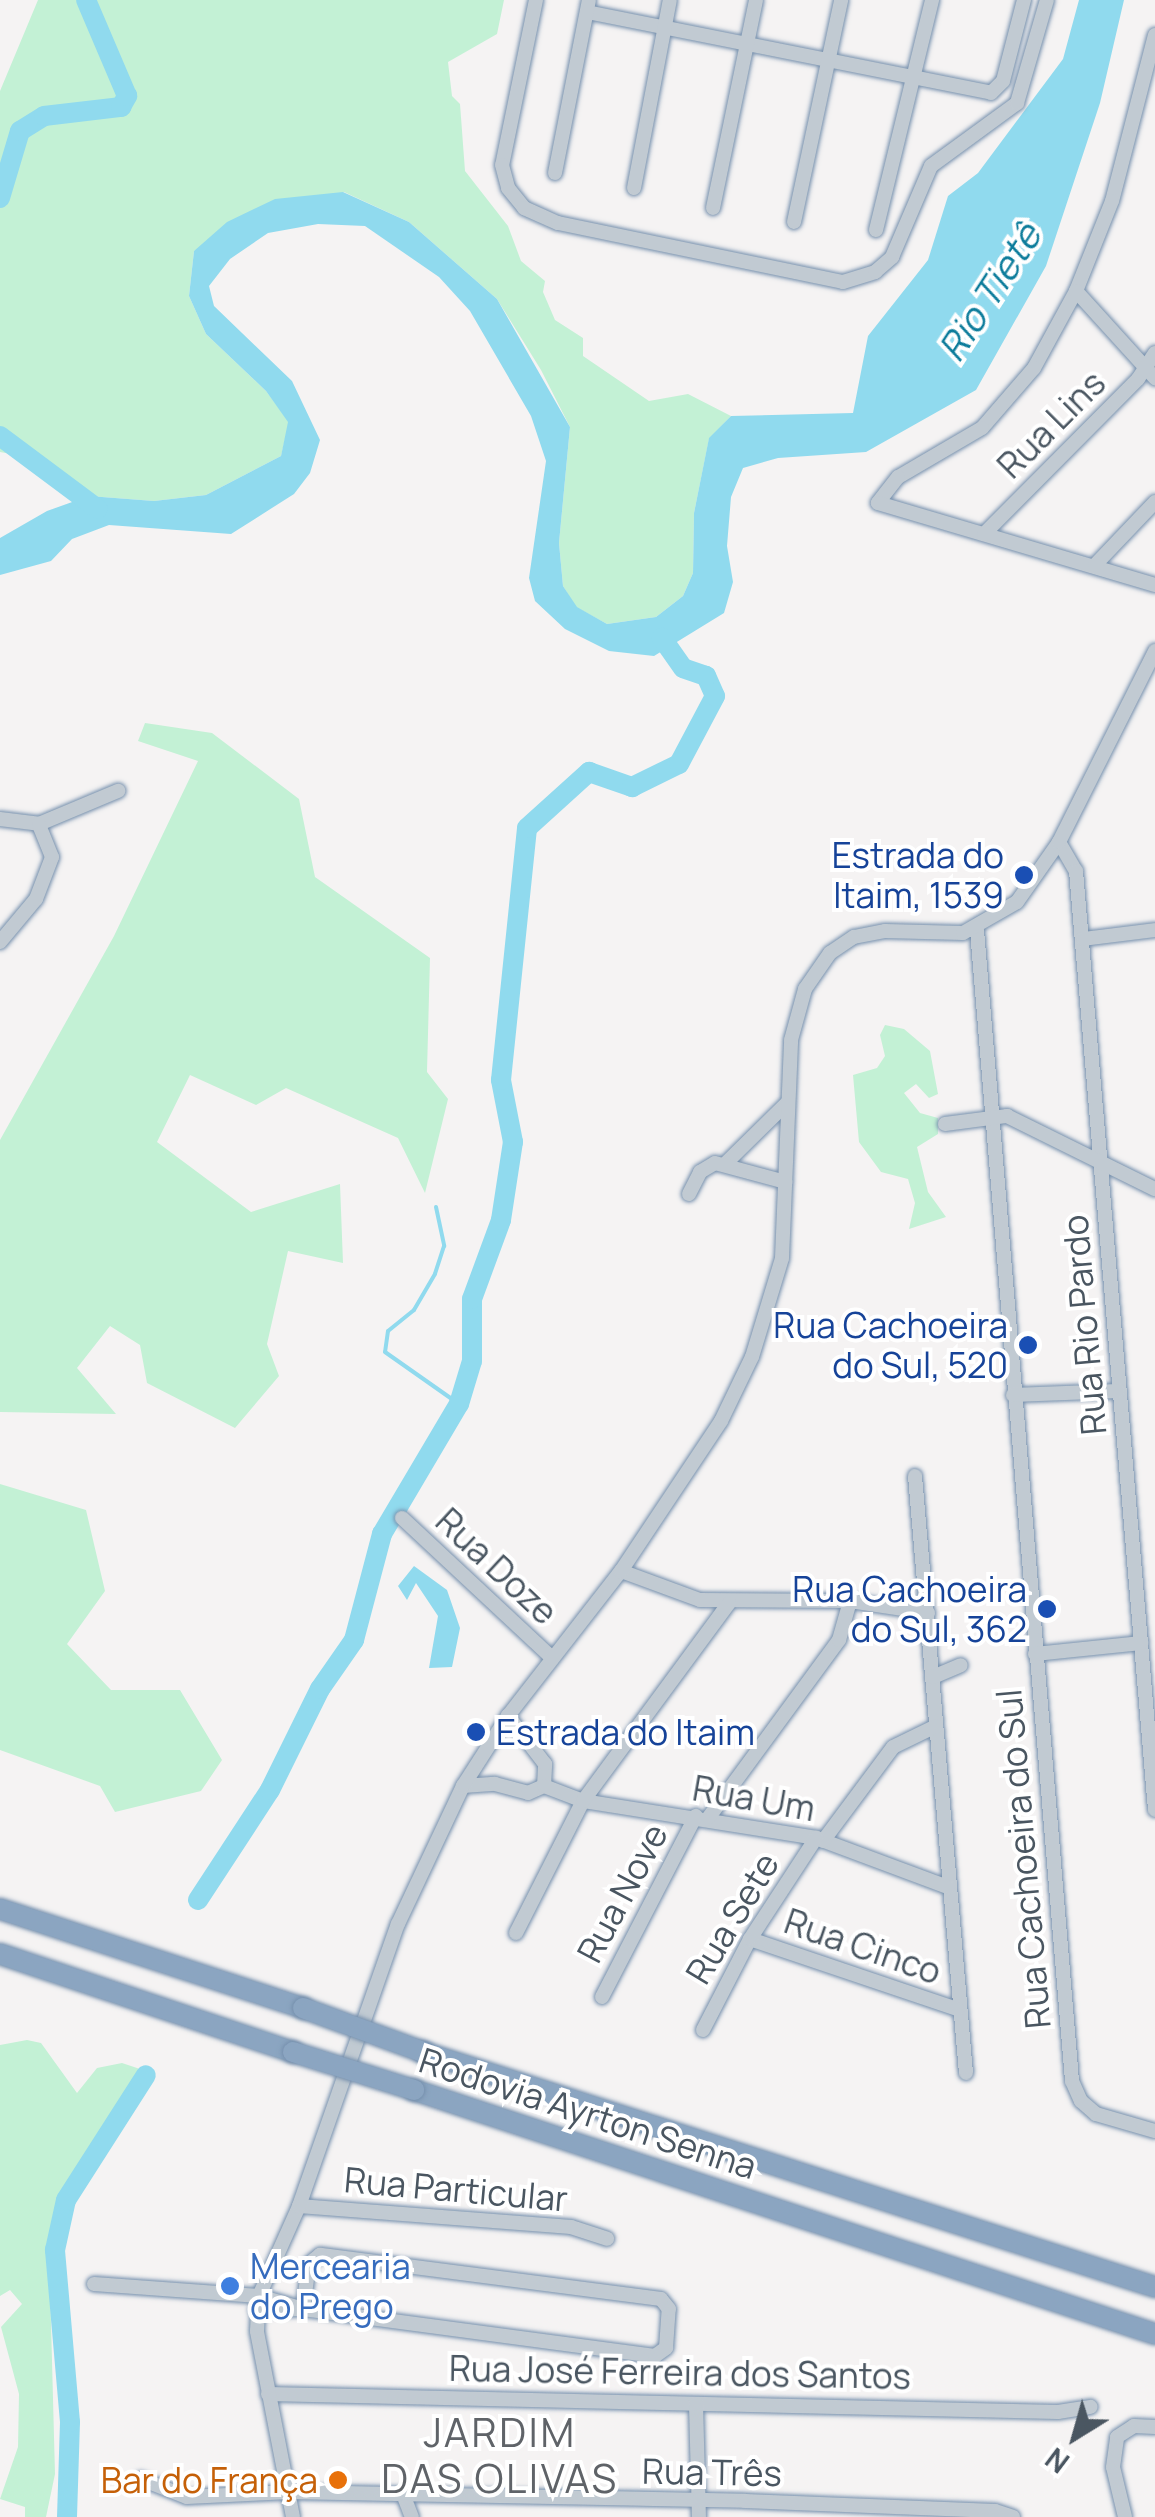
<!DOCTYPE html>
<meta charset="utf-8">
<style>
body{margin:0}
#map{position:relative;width:1155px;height:2517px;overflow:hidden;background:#f5f3f3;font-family:Manrope,sans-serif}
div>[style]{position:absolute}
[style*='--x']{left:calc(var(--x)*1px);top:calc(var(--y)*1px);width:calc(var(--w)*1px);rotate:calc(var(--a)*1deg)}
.green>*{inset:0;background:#c3f1d5}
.water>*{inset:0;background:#90daee}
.stream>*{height:4px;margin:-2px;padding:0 2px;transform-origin:2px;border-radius:2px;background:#90daee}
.river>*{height:20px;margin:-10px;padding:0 10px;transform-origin:10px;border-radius:10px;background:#90daee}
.roads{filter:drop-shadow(0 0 2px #7690ad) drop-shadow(0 0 2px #7690ad)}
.minor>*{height:14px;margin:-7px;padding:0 7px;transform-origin:7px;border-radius:7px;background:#c1cad2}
.highway>*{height:20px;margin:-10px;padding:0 10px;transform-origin:10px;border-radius:10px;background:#8ba5c1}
.bridges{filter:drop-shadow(0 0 2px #7690ad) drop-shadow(0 0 2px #7690ad)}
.highway-bridge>*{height:20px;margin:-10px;padding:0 10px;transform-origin:10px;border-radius:10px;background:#8ba5c1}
.dots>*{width:28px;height:28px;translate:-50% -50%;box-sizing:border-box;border:5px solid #fff;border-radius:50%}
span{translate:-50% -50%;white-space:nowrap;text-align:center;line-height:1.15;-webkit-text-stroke:8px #fff;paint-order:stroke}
.street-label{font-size:35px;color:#4a5661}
.transit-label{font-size:35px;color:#164399}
.right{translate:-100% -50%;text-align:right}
.left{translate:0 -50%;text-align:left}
.shop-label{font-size:35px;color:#366cbe}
.food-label{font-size:35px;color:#c56008}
.water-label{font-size:38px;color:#0c7c9b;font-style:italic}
.quarter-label{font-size:40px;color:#5f6368;letter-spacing:2.5px}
.north{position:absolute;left:1025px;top:2387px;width:100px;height:100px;-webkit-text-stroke:8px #fff;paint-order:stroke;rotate:217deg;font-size:28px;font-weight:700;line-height:40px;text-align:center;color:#4a5661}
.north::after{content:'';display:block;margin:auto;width:35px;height:45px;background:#4a5661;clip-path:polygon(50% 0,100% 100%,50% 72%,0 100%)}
</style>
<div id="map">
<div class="green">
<div style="clip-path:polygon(38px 0,504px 0,497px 34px,448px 62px,452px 96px,460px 104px,465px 171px,508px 226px,521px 261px,545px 281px,543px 292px,555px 320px,583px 338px,583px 356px,649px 401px,688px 394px,731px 416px,709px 439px,694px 513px,693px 573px,683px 596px,656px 617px,607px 624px,576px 607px,563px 586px,559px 543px,570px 427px,541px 370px,497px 299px,409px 222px,344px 192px,194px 251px,189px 296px,206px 334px,266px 391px,289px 422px,281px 456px,206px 495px,154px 501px,89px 496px,22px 456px,0 452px,0 91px)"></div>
<div style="clip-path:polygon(145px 723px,212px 733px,299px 799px,315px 877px,430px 958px,427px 1072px,448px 1099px,425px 1193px,398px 1138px,286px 1088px,256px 1105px,190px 1075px,157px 1142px,251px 1212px,340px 1184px,343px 1263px,288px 1251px,267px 1344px,279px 1376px,235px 1428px,147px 1383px,140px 1345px,110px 1326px,77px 1368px,116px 1414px,0 1412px,0 1140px,114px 936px,198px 761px,138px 741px)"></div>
<div style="clip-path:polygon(885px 1025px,904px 1029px,930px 1051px,938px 1094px,929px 1098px,916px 1084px,904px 1093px,920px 1113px,938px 1118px,938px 1134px,917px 1147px,928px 1192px,946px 1217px,909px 1229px,915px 1203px,908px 1179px,881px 1172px,859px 1142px,853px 1075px,877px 1068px,885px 1056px,880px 1035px)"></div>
<div style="clip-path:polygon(0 1484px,86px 1510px,105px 1591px,67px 1644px,111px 1690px,180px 1690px,222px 1760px,201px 1791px,115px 1812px,100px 1786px,0 1750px)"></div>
<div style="clip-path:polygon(27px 2040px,41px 2043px,77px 2093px,97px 2068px,122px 2063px,140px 2069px,142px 2091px,67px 2187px,49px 2247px,55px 2474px,46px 2517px,25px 2517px,25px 2507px,0 2499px,18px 2447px,19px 2394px,1px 2327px,22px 2304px,10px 2290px,0 2296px,0 2045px)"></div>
</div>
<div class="water">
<div style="clip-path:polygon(1079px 0,1124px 0,1100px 103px,1046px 266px,976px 390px,866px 452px,778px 458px,743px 468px,731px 497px,727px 546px,733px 582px,724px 613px,654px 656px,609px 651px,565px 629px,535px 601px,529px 578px,546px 461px,531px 416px,470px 311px,439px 277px,365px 226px,318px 224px,268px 233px,230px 259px,209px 286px,214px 306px,292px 381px,320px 440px,310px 473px,294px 494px,231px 534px,109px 525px,72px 539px,51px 561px,0 575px,0 538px,47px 511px,89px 496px,154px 501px,206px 495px,281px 456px,288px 422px,266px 391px,206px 334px,189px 296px,194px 251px,227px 222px,275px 199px,343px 192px,409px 222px,497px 299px,570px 427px,559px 543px,563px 586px,577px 607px,607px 624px,656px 617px,683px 596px,693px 573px,694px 513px,709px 438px,731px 416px,853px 413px,868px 336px,928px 260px,948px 196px,978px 173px,1063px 59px)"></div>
<div style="clip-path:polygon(414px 1566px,447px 1590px,460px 1628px,452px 1667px,429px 1668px,438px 1616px,416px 1583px,407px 1600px,398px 1586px)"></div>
</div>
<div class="stream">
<div style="--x:436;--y:1207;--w:40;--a:78"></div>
<div style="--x:444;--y:1246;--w:29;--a:108"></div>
<div style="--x:435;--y:1274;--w:42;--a:120.3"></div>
<div style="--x:414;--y:1310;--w:33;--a:141"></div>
<div style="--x:388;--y:1331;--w:21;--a:98"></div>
<div style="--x:385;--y:1352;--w:90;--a:35.1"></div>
</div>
<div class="river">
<div style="--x:0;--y:198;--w:70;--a:-73.4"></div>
<div style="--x:20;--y:131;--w:28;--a:-32"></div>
<div style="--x:44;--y:116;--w:78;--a:-6.7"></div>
<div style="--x:121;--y:107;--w:13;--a:-61"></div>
<div style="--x:127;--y:96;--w:104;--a:-113.1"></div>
<div style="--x:0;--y:436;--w:122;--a:36.7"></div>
<div style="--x:198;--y:1900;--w:131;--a:-56.8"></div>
<div style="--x:270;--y:1790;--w:113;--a:-63.7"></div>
<div style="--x:320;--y:1689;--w:60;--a:-55.2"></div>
<div style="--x:354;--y:1640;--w:110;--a:-75.2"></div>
<div style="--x:382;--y:1534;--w:151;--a:-59.4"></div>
<div style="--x:459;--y:1404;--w:45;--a:-73.2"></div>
<div style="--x:472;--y:1361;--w:62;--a:-90"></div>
<div style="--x:472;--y:1299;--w:84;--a:-69.8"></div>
<div style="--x:501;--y:1220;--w:79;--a:-81.3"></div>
<div style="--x:513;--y:1142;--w:63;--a:-101"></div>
<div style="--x:501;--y:1080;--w:253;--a:-84.1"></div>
<div style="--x:527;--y:828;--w:84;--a:-42.1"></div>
<div style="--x:589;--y:772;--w:46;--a:19.2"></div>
<div style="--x:632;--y:787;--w:52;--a:-26.1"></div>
<div style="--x:679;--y:764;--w:77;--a:-62.1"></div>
<div style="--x:715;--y:696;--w:22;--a:-114"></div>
<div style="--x:706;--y:676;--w:24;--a:-161"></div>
<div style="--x:683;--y:668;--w:37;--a:-125"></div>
<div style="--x:67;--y:2517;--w:95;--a:-88.2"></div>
<div style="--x:70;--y:2422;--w:173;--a:-95"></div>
<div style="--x:55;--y:2250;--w:51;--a:-77.6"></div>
<div style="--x:66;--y:2200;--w:148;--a:-57.4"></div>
</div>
<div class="roads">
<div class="minor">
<div style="--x:536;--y:0;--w:168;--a:101.6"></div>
<div style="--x:502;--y:165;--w:24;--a:75"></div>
<div style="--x:508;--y:188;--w:26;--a:51"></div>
<div style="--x:524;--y:208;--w:37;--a:24"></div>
<div style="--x:558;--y:223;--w:291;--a:11.7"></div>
<div style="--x:843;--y:282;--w:34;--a:-17"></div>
<div style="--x:875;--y:272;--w:23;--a:-41"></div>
<div style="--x:892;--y:257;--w:99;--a:-66.8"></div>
<div style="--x:931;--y:166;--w:107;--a:-36.2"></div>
<div style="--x:1017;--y:103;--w:107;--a:-73.8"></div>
<div style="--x:587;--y:12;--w:412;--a:11.3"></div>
<div style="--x:991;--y:93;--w:17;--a:-45"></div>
<div style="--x:1003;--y:81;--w:84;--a:-75.5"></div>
<div style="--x:1155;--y:35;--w:171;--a:104.5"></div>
<div style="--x:1112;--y:201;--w:97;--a:111.8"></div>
<div style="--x:1076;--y:291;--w:88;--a:118.6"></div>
<div style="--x:1034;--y:368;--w:79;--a:130.9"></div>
<div style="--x:982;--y:428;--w:97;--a:149.7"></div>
<div style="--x:898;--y:477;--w:33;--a:128"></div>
<div style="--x:878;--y:503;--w:289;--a:16.5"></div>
<div style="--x:555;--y:173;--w:176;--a:-78.9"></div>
<div style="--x:634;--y:188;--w:191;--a:-79.2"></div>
<div style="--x:713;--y:208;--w:212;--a:-78.3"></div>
<div style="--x:794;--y:222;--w:227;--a:-78"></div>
<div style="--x:876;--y:230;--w:237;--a:-76.3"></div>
<div style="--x:1076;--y:291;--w:118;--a:47.8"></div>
<div style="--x:984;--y:534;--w:218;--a:-45.2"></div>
<div style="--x:1138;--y:379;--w:31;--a:-57"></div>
<div style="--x:1095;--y:565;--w:87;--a:-46.4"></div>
<div style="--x:0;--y:819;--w:39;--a:7"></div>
<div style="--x:39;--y:824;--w:86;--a:-22.7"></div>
<div style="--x:1059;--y:842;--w:34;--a:60"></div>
<div style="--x:1076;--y:871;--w:942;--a:85.19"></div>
<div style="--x:977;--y:930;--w:1155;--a:85.28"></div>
<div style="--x:1072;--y:2081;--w:22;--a:66"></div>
<div style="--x:1081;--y:2101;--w:20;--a:41"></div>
<div style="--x:1096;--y:2114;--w:61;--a:16.1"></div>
<div style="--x:1083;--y:939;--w:73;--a:-7.1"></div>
<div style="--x:0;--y:942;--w:56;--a:-50.1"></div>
<div style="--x:36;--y:899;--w:45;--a:-69.1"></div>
<div style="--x:52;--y:857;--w:35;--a:-112"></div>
<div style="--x:945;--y:1124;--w:63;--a:-7.4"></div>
<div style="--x:1007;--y:1116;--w:165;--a:26.3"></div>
<div style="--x:726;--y:1163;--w:87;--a:-44.5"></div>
<div style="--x:689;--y:1194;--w:25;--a:-63"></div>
<div style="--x:700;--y:1172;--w:17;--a:-31"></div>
<div style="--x:715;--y:1163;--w:73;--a:15"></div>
<div style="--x:1013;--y:1395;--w:105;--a:-2.2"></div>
<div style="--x:915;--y:1476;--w:599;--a:85.12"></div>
<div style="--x:402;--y:1518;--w:204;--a:43"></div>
<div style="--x:621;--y:1571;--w:84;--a:20.2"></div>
<div style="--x:700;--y:1600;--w:150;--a:0.4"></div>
<div style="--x:850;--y:1601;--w:79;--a:8.7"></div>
<div style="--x:1035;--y:1654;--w:107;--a:-5.9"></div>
<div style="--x:933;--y:1677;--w:30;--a:-23"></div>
<div style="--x:463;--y:1786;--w:32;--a:-4"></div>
<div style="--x:495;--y:1784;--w:34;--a:15"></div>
<div style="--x:528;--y:1793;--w:17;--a:-24"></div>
<div style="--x:544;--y:1786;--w:22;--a:-87"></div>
<div style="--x:545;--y:1764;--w:61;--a:-127.6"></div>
<div style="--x:544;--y:1786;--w:42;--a:21"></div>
<div style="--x:583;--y:1801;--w:236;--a:9"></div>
<div style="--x:816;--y:1838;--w:141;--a:20.4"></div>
<div style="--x:709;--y:1817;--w:220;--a:-53.7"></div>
<div style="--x:839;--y:1640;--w:41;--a:-74.2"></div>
<div style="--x:823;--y:1841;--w:117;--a:-53.3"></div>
<div style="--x:893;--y:1747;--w:48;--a:-26"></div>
<div style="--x:516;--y:1933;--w:148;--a:-63.1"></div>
<div style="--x:583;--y:1801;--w:246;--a:-53.6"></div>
<div style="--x:750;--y:1939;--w:219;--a:18.7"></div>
<div style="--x:602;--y:1997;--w:204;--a:-62.6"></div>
<div style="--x:703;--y:2030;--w:102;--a:-62.7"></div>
<div style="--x:750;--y:1939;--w:121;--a:-56.8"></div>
<div style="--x:299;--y:2206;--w:273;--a:4.4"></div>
<div style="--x:571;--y:2227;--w:38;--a:18"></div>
<div style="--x:94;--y:2284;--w:165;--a:4.2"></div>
<div style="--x:259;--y:2296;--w:46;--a:16.5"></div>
<div style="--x:303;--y:2309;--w:355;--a:7.6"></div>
<div style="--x:655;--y:2356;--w:14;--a:-36"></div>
<div style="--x:666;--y:2348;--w:39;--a:-86"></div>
<div style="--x:669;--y:2309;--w:13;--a:-129"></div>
<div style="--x:661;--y:2299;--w:344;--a:-172.6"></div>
<div style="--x:320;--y:2255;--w:14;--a:141"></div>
<div style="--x:309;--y:2264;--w:45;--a:97.6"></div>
<div style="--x:256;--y:2310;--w:47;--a:-1.2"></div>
<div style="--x:268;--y:2394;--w:790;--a:1.31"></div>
<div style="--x:1058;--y:2412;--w:33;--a:-9"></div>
<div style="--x:696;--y:2404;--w:113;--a:88.5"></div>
<div style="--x:141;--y:2479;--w:49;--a:21.4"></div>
<div style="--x:187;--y:2497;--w:102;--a:-2.8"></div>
<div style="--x:289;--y:2492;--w:456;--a:1.1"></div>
<div style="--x:745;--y:2501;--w:250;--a:2.3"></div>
<div style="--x:995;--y:2511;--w:19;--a:18"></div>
<div style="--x:403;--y:2494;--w:25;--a:69"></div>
<div style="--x:293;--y:2517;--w:189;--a:-101"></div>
<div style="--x:257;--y:2331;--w:35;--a:-87"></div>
<div style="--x:259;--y:2296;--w:98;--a:-66"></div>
<div style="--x:299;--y:2206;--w:299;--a:-70.7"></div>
<div style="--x:398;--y:1924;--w:153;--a:-64.8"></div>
<div style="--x:463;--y:1786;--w:83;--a:-57.3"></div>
<div style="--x:508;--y:1716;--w:184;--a:-52.1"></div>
<div style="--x:621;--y:1571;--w:180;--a:-56.3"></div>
<div style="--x:721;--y:1421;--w:71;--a:-64.2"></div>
<div style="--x:752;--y:1357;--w:103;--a:-73.1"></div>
<div style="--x:782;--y:1258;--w:218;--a:-87.6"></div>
<div style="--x:791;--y:1040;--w:53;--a:-74.6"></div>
<div style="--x:805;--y:989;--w:44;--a:-55.2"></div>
<div style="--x:830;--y:953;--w:29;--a:-34"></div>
<div style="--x:854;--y:937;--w:32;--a:-11"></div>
<div style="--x:885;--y:931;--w:78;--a:1.5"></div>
<div style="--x:963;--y:933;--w:62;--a:-29.9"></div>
<div style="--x:1017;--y:902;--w:73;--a:-55"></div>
<div style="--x:1059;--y:842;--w:214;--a:-63.3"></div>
<div style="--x:1125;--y:2517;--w:51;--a:-103.5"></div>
<div style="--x:1113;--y:2467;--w:30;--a:-82"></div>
<div style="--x:1117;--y:2437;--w:20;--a:-33"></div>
<div style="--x:1134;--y:2426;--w:21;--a:3"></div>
</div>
<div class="highway">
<div style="--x:0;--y:1909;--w:319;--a:18.1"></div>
<div style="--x:0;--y:1954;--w:309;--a:18.5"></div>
<div style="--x:423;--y:2052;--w:769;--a:17.8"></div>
<div style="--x:414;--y:2090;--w:780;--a:18.23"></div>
</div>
</div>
<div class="bridges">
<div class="highway-bridge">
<div style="--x:303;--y:2008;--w:128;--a:20.1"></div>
<div style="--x:293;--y:2052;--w:127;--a:17.4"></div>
</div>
</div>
<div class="dots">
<div style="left:1024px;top:875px;background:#1a4fb4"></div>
<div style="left:1028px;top:1345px;background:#1a4fb4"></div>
<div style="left:1047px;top:1609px;background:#1a4fb4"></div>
<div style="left:476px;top:1732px;background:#1a4fb4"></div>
<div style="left:230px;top:2286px;background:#3f7fe0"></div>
<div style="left:338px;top:2480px;background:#e8710a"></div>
</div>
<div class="street-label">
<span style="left:1051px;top:424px;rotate:-45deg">Rua Lins</span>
<span style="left:1084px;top:1325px;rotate:-95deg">Rua Rio Pardo</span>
<span style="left:497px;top:1566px;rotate:43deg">Rua Doze</span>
<span style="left:754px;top:1798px;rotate:10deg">Rua Um</span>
<span style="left:1023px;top:1859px;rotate:-95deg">Rua Cachoeira do Sul</span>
<span style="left:622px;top:1893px;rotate:-62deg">Rua Nove</span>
<span style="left:732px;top:1918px;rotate:-59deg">Rua Sete</span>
<span style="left:863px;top:1946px;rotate:19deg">Rua Cinco</span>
<span style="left:588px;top:2113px;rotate:18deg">Rodovia Ayrton Senna</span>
<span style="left:456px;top:2189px;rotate:5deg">Rua Particular</span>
<span style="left:680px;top:2372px;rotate:1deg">Rua José Ferreira dos Santos</span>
<span style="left:712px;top:2472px;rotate:1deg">Rua Três</span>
</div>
<div class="transit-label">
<span class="right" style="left:1004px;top:875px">Estrada do<br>Itaim, 1539</span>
<span class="right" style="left:1008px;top:1345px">Rua Cachoeira<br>do Sul, 520</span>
<span class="right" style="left:1027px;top:1609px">Rua Cachoeira<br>do Sul, 362</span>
<span class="left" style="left:496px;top:1732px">Estrada do Itaim</span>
</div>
<div class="shop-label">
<span class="left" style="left:250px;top:2286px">Mercearia<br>do Prego</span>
</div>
<div class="food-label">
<span class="right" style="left:318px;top:2480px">Bar do França</span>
</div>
<div class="water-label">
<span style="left:989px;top:292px;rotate:-57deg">Rio Tietê</span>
</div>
<div class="quarter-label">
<span style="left:500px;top:2455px">JARDIM<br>DAS OLIVAS</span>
</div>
<div class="north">N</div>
</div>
